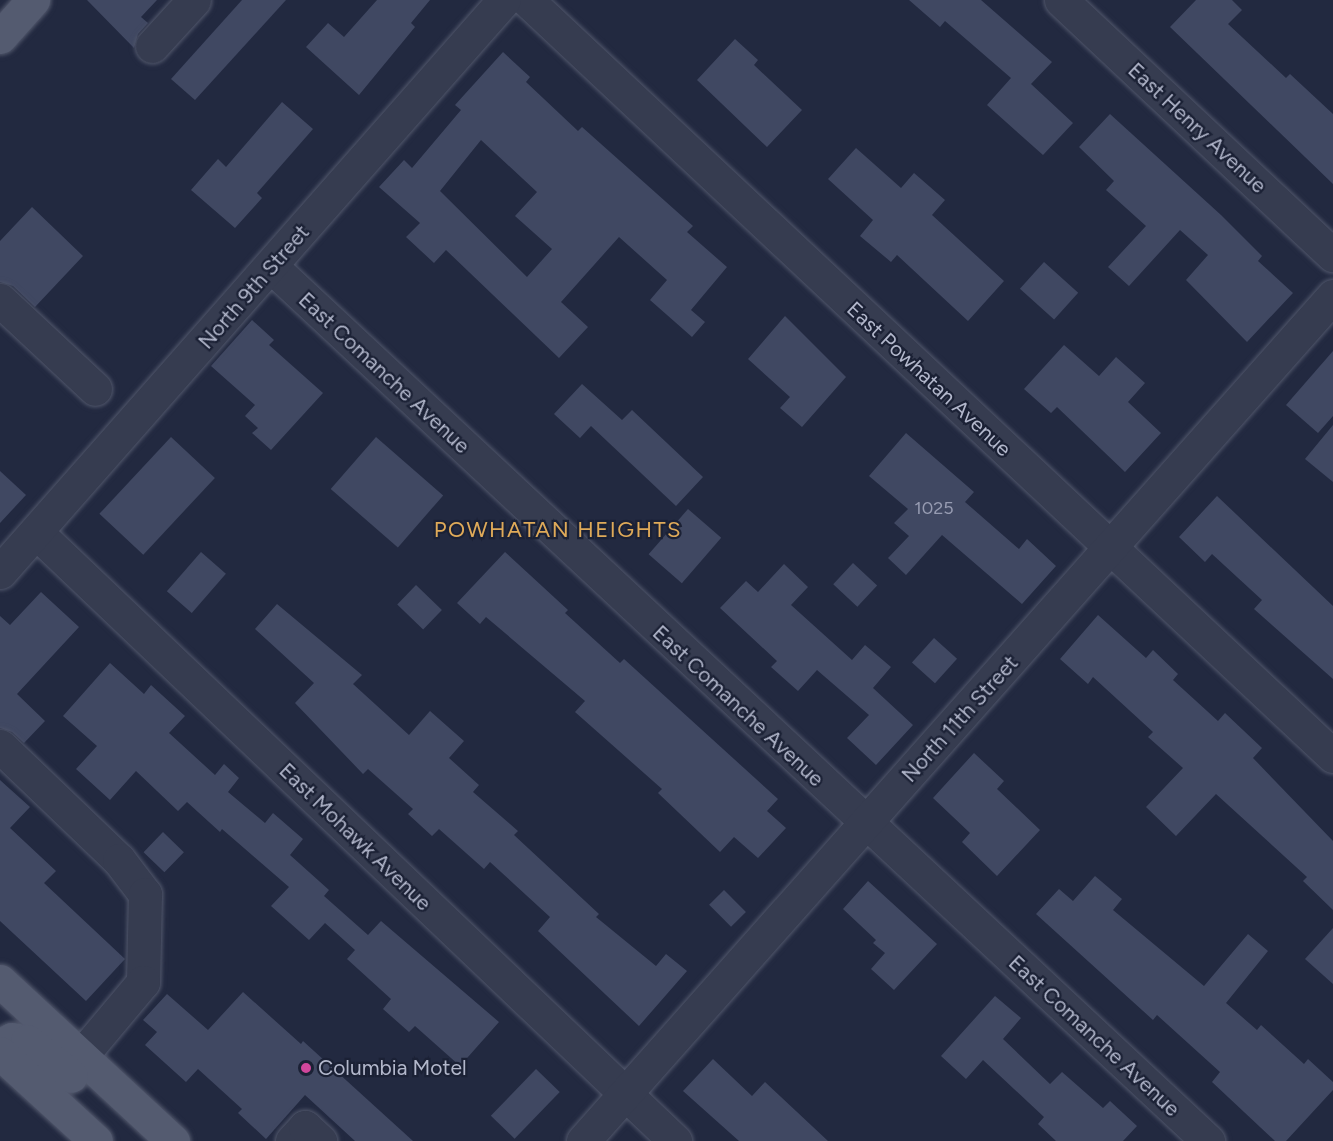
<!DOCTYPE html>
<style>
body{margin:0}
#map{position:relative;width:1333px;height:1141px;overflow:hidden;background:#222940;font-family:Figtree,sans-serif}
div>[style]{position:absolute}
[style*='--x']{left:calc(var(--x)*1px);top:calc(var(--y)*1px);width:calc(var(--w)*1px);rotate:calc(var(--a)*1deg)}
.building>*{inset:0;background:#404862;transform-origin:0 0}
.roads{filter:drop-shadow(0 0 2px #51576b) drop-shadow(0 0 2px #51576b)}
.minor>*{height:33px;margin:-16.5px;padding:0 16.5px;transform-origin:16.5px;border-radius:16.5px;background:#363c50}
.major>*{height:33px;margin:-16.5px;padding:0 16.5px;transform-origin:16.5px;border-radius:16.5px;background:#545b70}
.dots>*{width:16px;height:16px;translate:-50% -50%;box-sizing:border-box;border:3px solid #1b2135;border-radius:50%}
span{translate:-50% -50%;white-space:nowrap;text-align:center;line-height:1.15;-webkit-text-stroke:4.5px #1b2135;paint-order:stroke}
.number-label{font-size:18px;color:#969bb1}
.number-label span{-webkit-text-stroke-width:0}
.street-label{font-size:21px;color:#b2b7cb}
.poi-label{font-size:21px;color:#b2b7cb}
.left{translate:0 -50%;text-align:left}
.neighbourhood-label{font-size:22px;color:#dfaa59;letter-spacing:1.5px}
</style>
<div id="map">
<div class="building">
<div style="clip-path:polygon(87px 0,157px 0,141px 17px,148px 23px,138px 34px,134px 48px)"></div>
<div style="clip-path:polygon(242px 0,286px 0,195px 100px,171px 79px)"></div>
<div style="clip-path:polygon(377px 0,430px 0,411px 23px,415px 27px,359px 95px,306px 47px,328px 23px,344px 37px)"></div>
<div style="clip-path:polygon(909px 0,981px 0,1052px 62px,1031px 84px,1073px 123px,1043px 155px,987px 105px,1011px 78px,945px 21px,940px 27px)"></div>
<div style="clip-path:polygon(1196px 0,1232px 0,1242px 10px,1228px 24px,1286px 78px,1290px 74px,1333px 114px,1333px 184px,1170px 27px)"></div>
<div style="clip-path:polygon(735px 39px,758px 60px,754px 65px,802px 110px,767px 147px,697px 80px)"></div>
<div style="clip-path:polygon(evenodd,503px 52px,530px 77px,526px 82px,578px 131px,582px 127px,693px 226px,687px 232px,727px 267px,691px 310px,705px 322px,692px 337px,650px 300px,667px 280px,619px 237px,561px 302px,588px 327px,559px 358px,446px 250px,434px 263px,406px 237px,420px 223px,379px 187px,404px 160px,412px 168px,461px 110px,455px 105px,503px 52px,481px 140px,537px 192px,515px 216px,552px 249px,527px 277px,440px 191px,481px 140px)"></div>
<div style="clip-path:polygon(282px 102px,313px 129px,257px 193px,262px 198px,235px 228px,191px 190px,218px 159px,226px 167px)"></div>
<div style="clip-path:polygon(1110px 114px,1221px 215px,1262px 256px,1258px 261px,1293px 293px,1247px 342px,1186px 280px,1208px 255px,1180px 230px,1129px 286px,1108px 267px,1146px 226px,1106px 190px,1114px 181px,1079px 147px)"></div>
<div style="clip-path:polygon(856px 148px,901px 188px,914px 173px,945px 200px,932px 215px,1004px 281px,968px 321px,897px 255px,891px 262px,860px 236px,873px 220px,828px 179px)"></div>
<div style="clip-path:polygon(32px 207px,83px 256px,35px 307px,13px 286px,0 282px,0 241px)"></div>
<div style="left:1044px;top:262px;width:46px;height:36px;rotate:42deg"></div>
<div style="clip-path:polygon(785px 316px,846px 377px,802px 427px,780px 408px,790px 397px,748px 359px)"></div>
<div style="clip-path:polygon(252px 320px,274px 340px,269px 345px,323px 393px,271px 450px,252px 433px,258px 428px,245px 416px,255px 405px,211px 366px)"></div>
<div style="clip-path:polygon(1064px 345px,1099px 376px,1116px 357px,1145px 383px,1128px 402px,1161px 433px,1125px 472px,1057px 407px,1051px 413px,1024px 389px)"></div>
<div style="clip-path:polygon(1333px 351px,1333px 416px,1318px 433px,1286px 405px)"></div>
<div style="clip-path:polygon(582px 384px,622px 420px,632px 410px,703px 477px,676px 506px,591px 426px,580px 438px,554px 414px)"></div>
<div style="clip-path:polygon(1333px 425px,1333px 482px,1305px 459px)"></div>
<div style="clip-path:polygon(906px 433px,974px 492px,965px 502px,1019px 549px,1027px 539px,1056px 566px,1022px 604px,942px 535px,906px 575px,888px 558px,909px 536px,894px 523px,908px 509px,869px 476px)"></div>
<div style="left:171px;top:437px;width:60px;height:105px;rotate:43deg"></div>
<div style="left:376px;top:437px;width:89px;height:69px;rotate:41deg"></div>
<div style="clip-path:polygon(0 471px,26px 495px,0 523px)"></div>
<div style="clip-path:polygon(1217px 496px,1333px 606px,1333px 679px,1254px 609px,1262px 600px,1212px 554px,1205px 562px,1179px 537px)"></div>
<div style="left:688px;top:509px;width:44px;height:60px;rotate:41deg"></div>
<div style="left:201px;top:552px;width:33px;height:52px;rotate:41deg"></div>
<div style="clip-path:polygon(505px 552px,568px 610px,565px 613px,620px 663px,624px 659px,778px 799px,767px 811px,786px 828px,758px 858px,734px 837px,720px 852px,658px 793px,662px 789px,575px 712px,585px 701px,486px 617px,480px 624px,457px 603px)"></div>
<div style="left:853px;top:563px;width:33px;height:29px;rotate:43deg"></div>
<div style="clip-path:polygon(784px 564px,808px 587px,791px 605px,852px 660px,865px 645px,891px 667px,873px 688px,913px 725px,876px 765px,847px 738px,869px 715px,817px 670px,798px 691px,771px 667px,777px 661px,720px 608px,746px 581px,758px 592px)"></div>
<div style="left:416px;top:585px;width:36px;height:27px;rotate:44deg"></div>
<div style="clip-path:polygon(41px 592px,79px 627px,17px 694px,45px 721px,24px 743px,12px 732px,0 728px,0 616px,10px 625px)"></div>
<div style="clip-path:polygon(277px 604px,362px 675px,353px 684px,409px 735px,430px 711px,464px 741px,449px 758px,479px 785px,473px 792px,518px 831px,514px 835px,599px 914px,596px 917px,656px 966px,666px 954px,687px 971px,639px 1026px,538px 931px,550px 917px,490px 862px,484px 869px,439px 829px,432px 836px,408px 814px,413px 809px,368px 769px,363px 774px,295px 703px,314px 683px,255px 629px)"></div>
<div style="clip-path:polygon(1098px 615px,1146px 658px,1153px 650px,1178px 674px,1173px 680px,1218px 721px,1225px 713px,1262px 748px,1253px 758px,1333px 841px,1333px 910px,1303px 881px,1307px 877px,1216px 794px,1176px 836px,1146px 807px,1183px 768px,1148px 737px,1153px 732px,1093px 677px,1088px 684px,1060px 659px)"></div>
<div style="left:934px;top:638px;width:31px;height:33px;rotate:42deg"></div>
<div style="clip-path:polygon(110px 663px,144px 694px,151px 685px,185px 716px,169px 733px,215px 775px,224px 764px,239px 778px,228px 792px,265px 823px,273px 813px,303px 839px,290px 855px,329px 890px,324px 896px,368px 935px,381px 921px,499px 1022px,460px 1066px,415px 1026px,409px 1032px,383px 1009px,391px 999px,347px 959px,355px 950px,325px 923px,309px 940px,271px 906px,289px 887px,222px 829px,220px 832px,187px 802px,178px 811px,136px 771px,110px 800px,76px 769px,97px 746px,63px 716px)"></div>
<div style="clip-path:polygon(974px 753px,1004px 781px,997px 789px,1040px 830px,997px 876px,962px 842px,970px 833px,933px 798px)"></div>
<div style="clip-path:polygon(0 780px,30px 807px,10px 828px,56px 871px,44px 883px,125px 959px,86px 1001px,0 921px)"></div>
<div style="left:163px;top:832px;width:29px;height:28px;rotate:44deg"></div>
<div style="clip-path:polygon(1095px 876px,1122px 899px,1113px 910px,1204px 986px,1248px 934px,1268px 951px,1226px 1003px,1257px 1030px,1261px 1025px,1304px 1064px,1308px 1059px,1333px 1082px,1333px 1090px,1286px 1141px,1275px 1141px,1212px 1082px,1220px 1072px,1157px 1015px,1153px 1020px,1036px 914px,1059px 889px,1073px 901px)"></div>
<div style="clip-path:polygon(868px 881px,937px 944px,894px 990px,871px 969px,885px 953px,873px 943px,876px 940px,843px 909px)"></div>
<div style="left:724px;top:890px;width:31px;height:21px;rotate:45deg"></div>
<div style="clip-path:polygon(1333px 928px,1333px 984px,1305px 959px)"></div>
<div style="clip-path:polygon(243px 992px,301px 1044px,303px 1041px,413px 1141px,355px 1141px,305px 1095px,266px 1139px,238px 1113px,242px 1109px,198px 1069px,186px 1082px,145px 1045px,157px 1032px,143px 1020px,167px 994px,208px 1030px)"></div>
<div style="clip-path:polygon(995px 996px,1021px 1018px,1003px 1039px,1050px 1084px,1062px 1072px,1103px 1108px,1110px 1101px,1137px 1126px,1123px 1141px,1056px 1141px,1038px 1124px,1044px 1117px,983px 1060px,966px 1079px,941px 1056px)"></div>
<div style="clip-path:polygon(713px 1059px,752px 1096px,765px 1082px,828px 1141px,739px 1141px,683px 1091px)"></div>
<div style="left:536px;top:1069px;width:33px;height:65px;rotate:44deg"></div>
</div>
<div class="roads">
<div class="minor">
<div style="--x:527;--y:0;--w:1105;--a:43.17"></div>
<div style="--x:1061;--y:0;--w:373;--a:43.2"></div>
<div style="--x:152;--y:46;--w:62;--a:-47.6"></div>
<div style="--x:272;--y:267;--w:1281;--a:43.04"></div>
<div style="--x:0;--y:300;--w:130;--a:43.1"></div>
<div style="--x:36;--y:532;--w:883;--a:43.62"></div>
<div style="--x:0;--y:572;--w:762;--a:-48.62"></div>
<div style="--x:0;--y:746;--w:165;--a:43.8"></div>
<div style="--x:119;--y:860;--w:43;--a:52.6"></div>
<div style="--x:145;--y:894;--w:88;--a:91.3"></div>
<div style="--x:143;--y:982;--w:97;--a:130"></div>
<div style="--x:292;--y:1141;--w:19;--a:-47"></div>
<div style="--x:305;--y:1127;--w:21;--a:43"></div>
<div style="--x:583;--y:1141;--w:1130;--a:-48.41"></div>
</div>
<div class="major">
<div style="--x:0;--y:37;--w:50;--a:-48.3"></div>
<div style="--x:0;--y:981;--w:236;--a:42.8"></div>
<div style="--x:0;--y:1045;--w:13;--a:-27"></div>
<div style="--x:12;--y:1039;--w:15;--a:8"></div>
<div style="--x:27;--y:1041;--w:56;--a:38.5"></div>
<div style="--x:0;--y:1053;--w:130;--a:42.5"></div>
</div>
</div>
<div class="dots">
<div style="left:306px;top:1068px;background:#d1479c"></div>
</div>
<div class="number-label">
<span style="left:934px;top:508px">1025</span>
</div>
<div class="street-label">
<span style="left:1197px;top:128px;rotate:43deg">East Henry Avenue</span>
<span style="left:254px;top:287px;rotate:-49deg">North 9th Street</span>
<span style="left:384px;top:373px;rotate:43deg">East Comanche Avenue</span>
<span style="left:929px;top:379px;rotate:43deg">East Powhatan Avenue</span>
<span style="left:738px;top:706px;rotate:43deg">East Comanche Avenue</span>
<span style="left:960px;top:719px;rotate:-48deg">North 11th Street</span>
<span style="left:355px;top:837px;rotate:44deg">East Mohawk Avenue</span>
<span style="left:1094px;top:1036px;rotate:43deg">East Comanche Avenue</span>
</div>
<div class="poi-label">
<span class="left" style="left:318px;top:1068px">Columbia Motel</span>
</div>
<div class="neighbourhood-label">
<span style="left:558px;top:530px">POWHATAN HEIGHTS</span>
</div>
</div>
